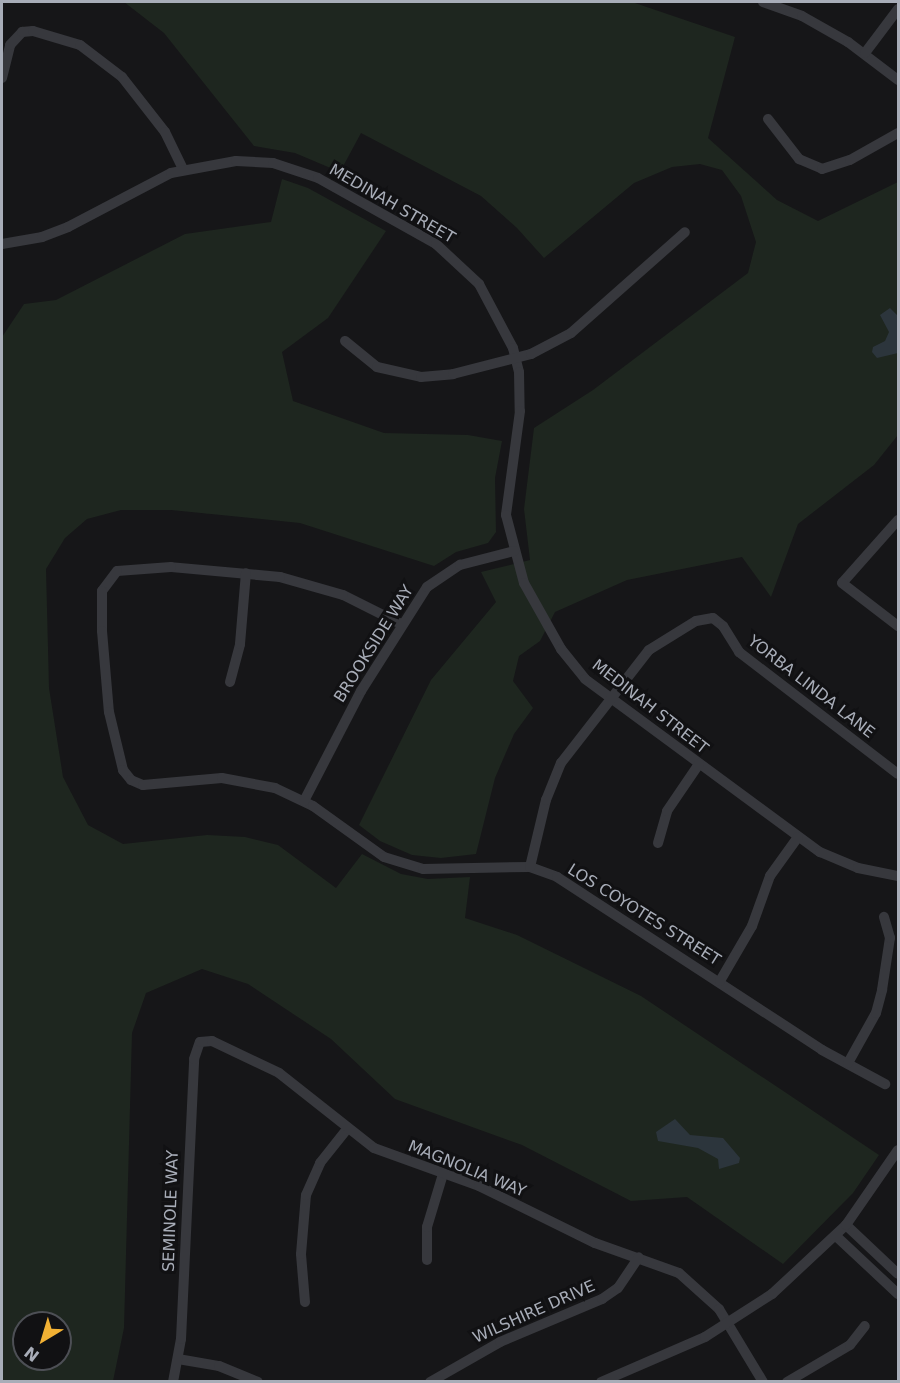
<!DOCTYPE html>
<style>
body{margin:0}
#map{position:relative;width:900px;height:1383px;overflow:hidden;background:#161618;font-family:"DejaVu Sans",sans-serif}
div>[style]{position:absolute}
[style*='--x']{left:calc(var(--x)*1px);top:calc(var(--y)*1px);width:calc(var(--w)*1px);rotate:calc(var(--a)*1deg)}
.green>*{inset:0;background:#1e261f}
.water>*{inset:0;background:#2c353c}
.minor>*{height:10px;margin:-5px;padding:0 5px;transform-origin:5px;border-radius:5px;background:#37383d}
span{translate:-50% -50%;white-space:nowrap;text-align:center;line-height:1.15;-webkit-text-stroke:6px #111113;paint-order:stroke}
.street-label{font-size:16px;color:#a8adb8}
.frame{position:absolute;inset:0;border:3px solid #a8adb8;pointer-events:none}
.north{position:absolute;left:12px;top:1311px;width:60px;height:60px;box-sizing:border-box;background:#111113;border:2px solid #4d4f55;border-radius:50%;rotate:218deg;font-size:16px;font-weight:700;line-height:24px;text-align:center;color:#a8adb8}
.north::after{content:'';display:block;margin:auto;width:21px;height:27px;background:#f2b134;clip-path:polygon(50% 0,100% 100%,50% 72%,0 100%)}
</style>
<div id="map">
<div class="green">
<div style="clip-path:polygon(124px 2px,632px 2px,735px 37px,708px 138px,777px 200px,818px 221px,898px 182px,898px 435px,874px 465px,798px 524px,771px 597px,742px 557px,627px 580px,555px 612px,540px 641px,519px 656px,513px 681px,533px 708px,514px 734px,495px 778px,476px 854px,441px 858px,412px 855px,380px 841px,359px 825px,431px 680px,496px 602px,481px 572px,530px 560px,524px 509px,534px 428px,593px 390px,748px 273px,756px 242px,741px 196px,722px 170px,700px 164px,672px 167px,634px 183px,544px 258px,517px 228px,481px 196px,361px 133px,340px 172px,295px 153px,254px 146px,164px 33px)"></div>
<div style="clip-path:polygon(evenodd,282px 179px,308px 188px,386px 231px,328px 318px,282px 352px,293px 401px,384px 433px,468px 435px,502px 441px,495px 478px,496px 532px,488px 543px,456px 552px,434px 566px,300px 523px,171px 510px,121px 510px,87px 519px,65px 538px,46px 569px,49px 688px,63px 777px,88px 825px,123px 844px,207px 835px,245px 837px,278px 845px,336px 888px,362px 854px,401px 874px,428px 879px,470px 877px,465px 918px,517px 935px,641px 996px,879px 1155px,853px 1193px,783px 1264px,687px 1197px,631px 1201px,522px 1145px,395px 1099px,331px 1039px,248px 984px,202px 969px,146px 993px,132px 1033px,124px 1328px,113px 1381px,2px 1381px,2px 337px,24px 304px,56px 300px,185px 234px,271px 222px,282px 179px,24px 1323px,60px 1323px,60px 1359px,24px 1359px,24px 1323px)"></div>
</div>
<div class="water">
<div style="clip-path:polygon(890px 308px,897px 315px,898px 353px,877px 358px,872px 352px,873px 347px,885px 341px,889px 332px,880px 315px)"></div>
<div style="clip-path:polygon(675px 1119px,690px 1135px,723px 1138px,740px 1158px,739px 1163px,719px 1169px,718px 1159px,698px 1148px,658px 1141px,656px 1132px)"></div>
</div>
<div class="minor">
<div style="--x:763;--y:2;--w:41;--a:19.7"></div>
<div style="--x:802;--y:16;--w:53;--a:29.5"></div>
<div style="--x:848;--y:42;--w:63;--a:37.2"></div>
<div style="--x:865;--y:53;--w:55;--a:-53.1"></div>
<div style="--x:2;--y:78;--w:34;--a:-76"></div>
<div style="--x:10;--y:45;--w:18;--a:-47"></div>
<div style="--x:22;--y:32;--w:11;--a:-5"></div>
<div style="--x:33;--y:31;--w:49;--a:16.6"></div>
<div style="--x:80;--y:45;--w:53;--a:37.3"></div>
<div style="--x:122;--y:77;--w:70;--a:52"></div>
<div style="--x:165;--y:132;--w:41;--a:64.1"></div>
<div style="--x:768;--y:119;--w:51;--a:52.2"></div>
<div style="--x:799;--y:159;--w:25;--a:23"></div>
<div style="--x:822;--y:169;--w:29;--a:-18"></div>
<div style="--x:850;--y:160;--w:55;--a:-29.4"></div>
<div style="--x:2;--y:244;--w:41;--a:-9.9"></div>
<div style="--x:42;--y:237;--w:28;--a:-21"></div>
<div style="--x:68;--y:227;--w:116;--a:-27.7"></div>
<div style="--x:171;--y:173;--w:66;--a:-10.5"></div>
<div style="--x:236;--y:161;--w:37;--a:3"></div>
<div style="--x:273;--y:163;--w:47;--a:18.4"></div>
<div style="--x:318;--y:178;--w:135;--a:29.2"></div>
<div style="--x:436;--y:244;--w:59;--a:42.9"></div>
<div style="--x:479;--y:284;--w:72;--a:62"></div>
<div style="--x:513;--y:348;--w:25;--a:76"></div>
<div style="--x:519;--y:372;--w:39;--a:89"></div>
<div style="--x:520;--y:411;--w:105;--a:97.7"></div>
<div style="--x:506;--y:515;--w:70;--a:75.2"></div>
<div style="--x:524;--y:583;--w:76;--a:60.7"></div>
<div style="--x:561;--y:649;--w:38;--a:51"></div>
<div style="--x:585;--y:679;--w:292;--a:36.4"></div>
<div style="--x:820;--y:852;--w:41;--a:22.8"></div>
<div style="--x:858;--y:868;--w:41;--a:11.3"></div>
<div style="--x:345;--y:341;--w:41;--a:39.1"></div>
<div style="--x:377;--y:367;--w:45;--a:12.8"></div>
<div style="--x:421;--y:377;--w:32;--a:-5"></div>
<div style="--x:453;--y:374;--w:81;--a:-14.4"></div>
<div style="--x:531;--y:354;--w:45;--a:-27.7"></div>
<div style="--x:571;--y:333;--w:152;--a:-41.5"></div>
<div style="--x:898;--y:520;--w:84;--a:131.6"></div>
<div style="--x:842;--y:583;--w:71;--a:37.5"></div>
<div style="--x:401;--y:624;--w:65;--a:-153.4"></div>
<div style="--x:343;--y:595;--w:66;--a:-164.1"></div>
<div style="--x:280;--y:577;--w:109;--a:-174.8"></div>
<div style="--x:171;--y:567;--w:54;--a:175.8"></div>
<div style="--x:117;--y:571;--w:25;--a:127"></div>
<div style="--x:102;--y:591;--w:40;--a:90"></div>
<div style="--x:102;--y:631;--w:81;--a:85.1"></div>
<div style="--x:109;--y:712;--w:60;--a:76.4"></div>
<div style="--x:123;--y:770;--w:13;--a:51"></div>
<div style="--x:131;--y:780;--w:13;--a:23"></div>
<div style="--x:143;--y:785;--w:79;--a:-5.1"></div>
<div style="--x:222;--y:778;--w:54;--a:10.7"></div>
<div style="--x:275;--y:788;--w:42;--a:25.3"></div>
<div style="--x:313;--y:806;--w:87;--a:35.7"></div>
<div style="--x:384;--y:857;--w:41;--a:17.1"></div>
<div style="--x:423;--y:869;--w:107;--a:-1.1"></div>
<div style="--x:530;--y:867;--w:29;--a:20"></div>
<div style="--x:557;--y:877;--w:316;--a:33.1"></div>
<div style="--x:822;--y:1050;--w:72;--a:28.4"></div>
<div style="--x:230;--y:682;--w:39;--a:-75"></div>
<div style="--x:240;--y:644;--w:71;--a:-85.2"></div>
<div style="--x:304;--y:801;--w:124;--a:-62.6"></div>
<div style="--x:361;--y:691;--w:123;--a:-57.6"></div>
<div style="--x:427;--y:587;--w:40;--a:-34"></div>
<div style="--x:460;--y:565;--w:56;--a:-14.5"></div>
<div style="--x:658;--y:843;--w:33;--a:-74"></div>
<div style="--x:667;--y:811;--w:57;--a:-55.8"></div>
<div style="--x:530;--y:867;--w:69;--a:-76.6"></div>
<div style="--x:546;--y:800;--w:40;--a:-68"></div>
<div style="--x:561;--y:763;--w:143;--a:-52.1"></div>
<div style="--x:649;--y:650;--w:55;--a:-31.7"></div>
<div style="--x:696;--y:621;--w:17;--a:-10"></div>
<div style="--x:713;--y:618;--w:13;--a:39"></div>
<div style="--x:723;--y:626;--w:31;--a:58"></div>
<div style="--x:739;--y:652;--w:200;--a:37.5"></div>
<div style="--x:720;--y:981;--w:64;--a:-59.8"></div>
<div style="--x:752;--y:926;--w:53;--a:-70.2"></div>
<div style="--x:770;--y:876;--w:48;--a:-54.3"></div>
<div style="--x:848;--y:1063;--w:57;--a:-60.8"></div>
<div style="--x:876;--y:1013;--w:24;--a:-75"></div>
<div style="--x:882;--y:990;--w:53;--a:-81.3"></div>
<div style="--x:890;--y:938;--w:22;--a:-106"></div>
<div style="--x:846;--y:1225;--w:71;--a:43.3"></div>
<div style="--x:836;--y:1236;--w:85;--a:43.1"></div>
<div style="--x:427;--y:1260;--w:33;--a:-90"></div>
<div style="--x:427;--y:1227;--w:55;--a:-73.2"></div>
<div style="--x:305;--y:1302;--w:48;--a:-94.8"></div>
<div style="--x:301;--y:1254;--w:59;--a:-85.2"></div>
<div style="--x:306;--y:1195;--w:35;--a:-66"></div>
<div style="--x:320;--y:1163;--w:43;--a:-51.5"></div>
<div style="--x:178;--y:1359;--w:42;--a:9.7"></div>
<div style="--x:219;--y:1366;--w:42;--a:22.3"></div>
<div style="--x:173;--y:1382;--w:44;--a:-79.5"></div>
<div style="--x:181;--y:1339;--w:280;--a:-87.3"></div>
<div style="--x:194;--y:1059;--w:18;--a:-71"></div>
<div style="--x:200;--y:1042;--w:12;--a:-5"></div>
<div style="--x:212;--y:1041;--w:74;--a:25.5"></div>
<div style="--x:279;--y:1073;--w:121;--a:38.3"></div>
<div style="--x:374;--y:1148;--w:112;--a:19.9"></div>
<div style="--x:479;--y:1186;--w:129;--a:26.2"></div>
<div style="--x:595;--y:1243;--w:89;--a:19.7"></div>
<div style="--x:679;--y:1273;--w:54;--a:42"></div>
<div style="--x:719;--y:1309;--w:85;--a:58.9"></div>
<div style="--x:430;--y:1382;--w:81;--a:-29.7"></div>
<div style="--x:500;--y:1342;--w:111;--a:-22.9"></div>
<div style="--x:602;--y:1299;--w:19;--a:-35"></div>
<div style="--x:618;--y:1288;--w:37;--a:-56"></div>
<div style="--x:601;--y:1382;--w:113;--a:-23.4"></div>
<div style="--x:705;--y:1337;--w:80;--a:-32.7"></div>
<div style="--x:772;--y:1294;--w:101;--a:-43"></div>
<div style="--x:846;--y:1225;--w:91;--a:-55.3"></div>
<div style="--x:787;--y:1382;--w:73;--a:-30.4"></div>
<div style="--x:850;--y:1345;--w:24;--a:-52"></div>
</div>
<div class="street-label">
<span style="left:392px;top:204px;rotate:30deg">MEDINAH STREET</span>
<span style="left:374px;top:644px;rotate:-58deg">BROOKSIDE WAY</span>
<span style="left:811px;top:687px;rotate:38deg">YORBA LINDA LANE</span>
<span style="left:650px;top:707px;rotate:38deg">MEDINAH STREET</span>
<span style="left:644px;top:915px;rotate:32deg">LOS COYOTES STREET</span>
<span style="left:467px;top:1169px;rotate:22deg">MAGNOLIA WAY</span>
<span style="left:171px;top:1211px;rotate:-88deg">SEMINOLE WAY</span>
<span style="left:534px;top:1312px;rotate:-24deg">WILSHIRE DRIVE</span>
</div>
<div class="frame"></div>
<div class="north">N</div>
</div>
